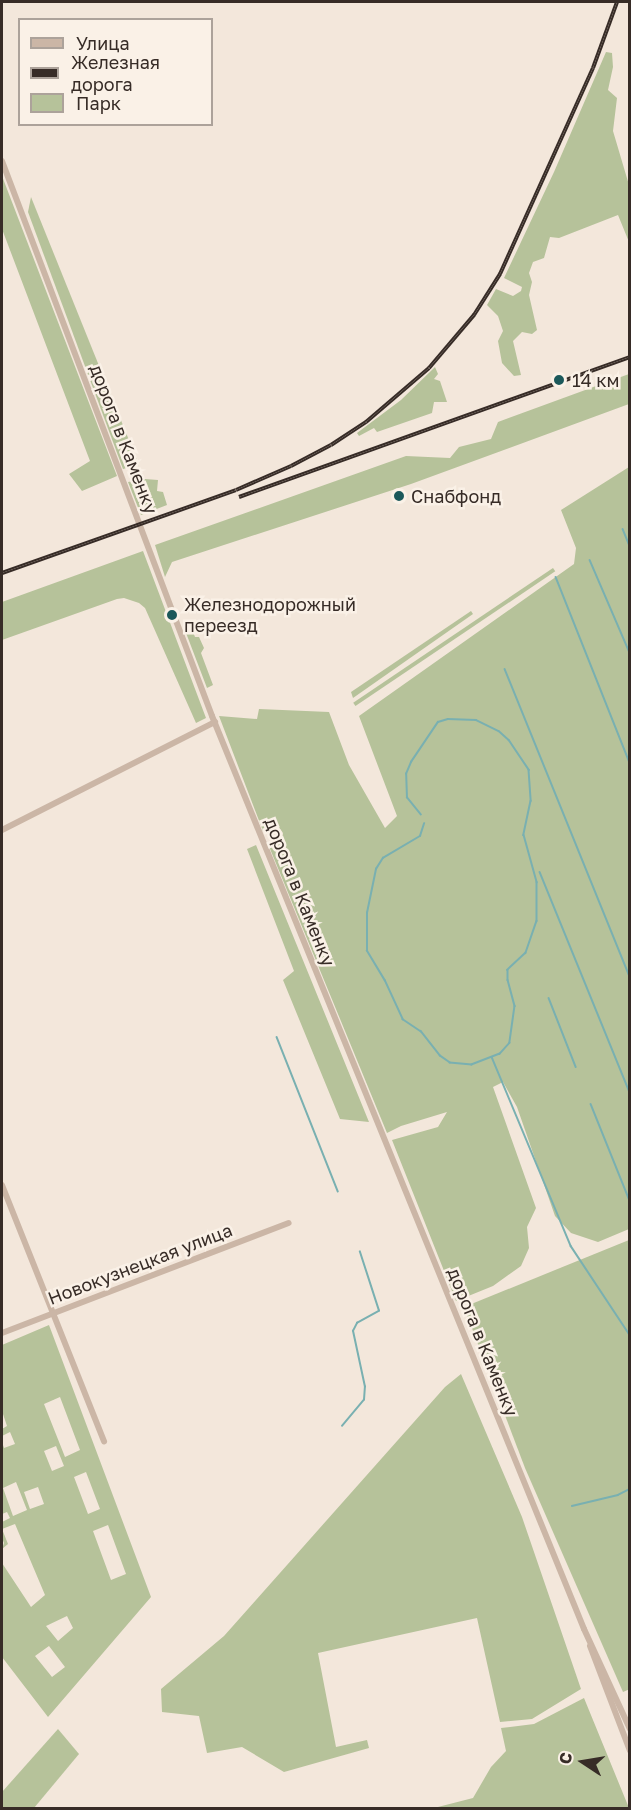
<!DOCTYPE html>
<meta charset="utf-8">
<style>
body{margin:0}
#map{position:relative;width:631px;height:1810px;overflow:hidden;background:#f3e7db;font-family:"Golos Text",sans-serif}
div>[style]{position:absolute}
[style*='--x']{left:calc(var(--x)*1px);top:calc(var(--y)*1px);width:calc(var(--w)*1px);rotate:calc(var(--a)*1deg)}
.green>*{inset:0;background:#b6c29a;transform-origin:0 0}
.stream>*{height:1.5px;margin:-0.75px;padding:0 0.75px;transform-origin:0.75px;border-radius:0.75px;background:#79b0b1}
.minor>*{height:6px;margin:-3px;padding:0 3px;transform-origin:3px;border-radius:3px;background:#cbb6a6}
.rail>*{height:4px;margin-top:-2px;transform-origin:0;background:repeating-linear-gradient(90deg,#faf1e7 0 4.5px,#372c27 0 9px);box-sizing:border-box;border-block:2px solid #372c27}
.dots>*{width:16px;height:16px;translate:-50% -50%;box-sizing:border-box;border:3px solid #faf1e7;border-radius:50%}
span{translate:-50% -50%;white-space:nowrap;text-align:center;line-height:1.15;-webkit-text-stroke:5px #faf1e7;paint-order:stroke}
.poi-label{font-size:18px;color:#372c27}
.left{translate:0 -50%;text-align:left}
.street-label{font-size:18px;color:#372c27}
.frame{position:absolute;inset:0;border:3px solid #372c27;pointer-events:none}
.legend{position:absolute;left:18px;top:18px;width:195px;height:108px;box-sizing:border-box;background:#faf1e7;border:2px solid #aca29a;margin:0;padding:8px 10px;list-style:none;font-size:18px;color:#372c27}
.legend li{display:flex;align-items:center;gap:12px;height:30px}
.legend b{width:30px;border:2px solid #aca29a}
.north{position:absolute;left:553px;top:1732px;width:60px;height:60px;-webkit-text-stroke:4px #faf1e7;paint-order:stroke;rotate:282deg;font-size:16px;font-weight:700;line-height:24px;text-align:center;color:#372c27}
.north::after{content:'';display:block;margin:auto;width:21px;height:27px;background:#372c27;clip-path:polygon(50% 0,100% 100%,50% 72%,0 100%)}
</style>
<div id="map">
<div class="green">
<div style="clip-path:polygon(606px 52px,612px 53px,613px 67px,608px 90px,617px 98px,613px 131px,629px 185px,629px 242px,618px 215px,559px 238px,550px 237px,544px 258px,533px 262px,529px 273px,532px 282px,529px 295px,537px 330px,532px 334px,522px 332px,513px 341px,521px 375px,514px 376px,502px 363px,498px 341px,503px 331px,498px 316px,487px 305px,496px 289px,513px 296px,521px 291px,522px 287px,504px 278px,554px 172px)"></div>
<div style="clip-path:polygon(2px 176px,117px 476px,82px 491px,69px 474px,90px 461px,2px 229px)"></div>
<div style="clip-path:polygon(31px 197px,139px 465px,123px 469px,28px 212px)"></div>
<div style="clip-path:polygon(435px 367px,438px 374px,434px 379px,440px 381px,447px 402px,434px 402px,432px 413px,377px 432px,374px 428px,359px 436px,357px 433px,401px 400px)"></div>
<div style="clip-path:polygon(629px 374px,629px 404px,411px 484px,172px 562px,165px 577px,155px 545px,406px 456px,450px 458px,459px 447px,491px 439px,498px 422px)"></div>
<div style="clip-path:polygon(629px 467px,629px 1229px,598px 1242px,571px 1233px,555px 1216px,517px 1107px,503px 1082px,493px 1087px,536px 1208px,527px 1227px,529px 1248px,521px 1266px,493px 1286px,456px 1301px,392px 1140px,438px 1127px,447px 1112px,401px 1126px,387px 1133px,268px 844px,282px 842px,283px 833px,278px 826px,272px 824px,263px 831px,219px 716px,257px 719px,259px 709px,329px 712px,349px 765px,385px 828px,397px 816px,359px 716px,574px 564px,576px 548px,561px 510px)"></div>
<div style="clip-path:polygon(145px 479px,158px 480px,157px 491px,163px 492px,167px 505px,141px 515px,128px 482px)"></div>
<div style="clip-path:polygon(143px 551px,206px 718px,196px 723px,145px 608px,139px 603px,124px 598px,117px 599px,2px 640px,2px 602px)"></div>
<div style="left:553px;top:568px;width:4px;height:241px;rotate:56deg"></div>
<div style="clip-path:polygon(471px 611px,473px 614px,353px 698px,351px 692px)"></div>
<div style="clip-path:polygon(190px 624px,195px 637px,199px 637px,204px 648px,201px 653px,213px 685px,207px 688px,183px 625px)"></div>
<div style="clip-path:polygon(256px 845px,369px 1122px,340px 1119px,283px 980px,294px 971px,247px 849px)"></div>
<div style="clip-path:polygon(629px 1240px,630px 1689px,623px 1692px,525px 1468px,464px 1307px)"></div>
<div style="clip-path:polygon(evenodd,49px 1325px,151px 1597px,48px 1717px,2px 1657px,2px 1563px,31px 1607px,45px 1595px,15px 1524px,2px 1529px,8px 1544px,2px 1549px,4px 1543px,2px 1538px,2px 1522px,10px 1518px,7px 1512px,2px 1514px,2px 1442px,4px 1448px,15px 1444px,10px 1432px,2px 1436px,2px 1429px,7px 1426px,2px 1411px,2px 1345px,49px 1325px,60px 1397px,80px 1450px,65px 1457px,44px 1404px,60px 1397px,49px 1325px,56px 1446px,64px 1466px,52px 1471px,44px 1451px,56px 1446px,49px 1325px,86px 1472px,100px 1509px,88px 1514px,74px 1477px,86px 1472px,49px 1325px,16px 1482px,27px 1510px,13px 1516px,3px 1488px,16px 1482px,49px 1325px,38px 1487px,44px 1504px,30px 1509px,24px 1492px,38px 1487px,49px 1325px,108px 1525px,126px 1574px,111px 1580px,93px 1531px,108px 1525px,49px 1325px,67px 1616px,73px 1628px,58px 1641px,46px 1626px,67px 1616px,49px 1325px,49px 1646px,65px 1667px,52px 1677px,35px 1656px,49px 1646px)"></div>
<div style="clip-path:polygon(461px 1374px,522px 1517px,581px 1689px,532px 1719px,500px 1722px,477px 1618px,318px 1653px,336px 1747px,367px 1740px,369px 1748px,284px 1772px,242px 1747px,207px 1753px,199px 1716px,162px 1712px,161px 1689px,224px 1636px,445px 1387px)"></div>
<div style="clip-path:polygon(584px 1698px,629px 1808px,434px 1808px,473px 1798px,491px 1767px,506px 1751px,501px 1728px,534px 1724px)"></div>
<div style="clip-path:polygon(58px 1729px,79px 1754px,34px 1808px,2px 1808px,2px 1792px)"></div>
</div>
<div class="stream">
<div style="--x:623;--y:529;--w:18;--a:68"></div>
<div style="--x:590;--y:560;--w:101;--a:66.7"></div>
<div style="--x:556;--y:577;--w:200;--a:68.3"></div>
<div style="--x:505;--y:669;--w:332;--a:67.9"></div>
<div style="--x:421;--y:815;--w:22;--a:-129"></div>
<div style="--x:407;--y:798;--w:24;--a:-92"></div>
<div style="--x:406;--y:774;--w:13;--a:-67"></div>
<div style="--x:411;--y:762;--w:48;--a:-56"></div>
<div style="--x:438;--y:722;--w:10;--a:-17"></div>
<div style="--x:448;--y:719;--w:28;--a:2"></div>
<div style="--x:476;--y:720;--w:25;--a:26"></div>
<div style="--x:499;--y:731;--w:13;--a:42"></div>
<div style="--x:509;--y:740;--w:36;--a:56"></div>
<div style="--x:529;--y:770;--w:31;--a:86"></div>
<div style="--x:531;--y:801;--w:35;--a:102"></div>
<div style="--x:524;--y:835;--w:49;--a:74.5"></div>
<div style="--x:537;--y:882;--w:39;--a:90"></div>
<div style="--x:537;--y:921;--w:34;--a:109"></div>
<div style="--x:526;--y:953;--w:25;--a:137"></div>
<div style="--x:508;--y:970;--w:10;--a:90"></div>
<div style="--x:508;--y:980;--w:27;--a:75"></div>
<div style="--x:515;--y:1006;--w:37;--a:98"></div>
<div style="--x:510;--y:1043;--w:15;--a:132"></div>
<div style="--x:500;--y:1054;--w:30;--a:159"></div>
<div style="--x:472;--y:1065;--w:22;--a:-175"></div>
<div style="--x:450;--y:1063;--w:12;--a:-145"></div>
<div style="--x:440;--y:1056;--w:31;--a:-128"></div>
<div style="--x:421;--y:1032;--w:22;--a:-146"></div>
<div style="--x:403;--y:1020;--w:43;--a:-114.8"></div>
<div style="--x:385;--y:981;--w:35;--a:-121"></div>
<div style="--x:367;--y:951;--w:38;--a:-90"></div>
<div style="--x:367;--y:913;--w:45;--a:-78.4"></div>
<div style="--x:376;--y:869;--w:13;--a:-58"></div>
<div style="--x:383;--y:858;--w:43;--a:-30.7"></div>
<div style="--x:420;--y:836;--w:13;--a:-72"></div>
<div style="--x:540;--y:872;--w:239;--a:67.8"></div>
<div style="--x:549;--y:998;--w:74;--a:68.6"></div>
<div style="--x:277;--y:1037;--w:166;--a:68.4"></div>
<div style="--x:492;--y:1057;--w:205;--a:67.3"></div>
<div style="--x:571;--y:1246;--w:107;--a:56.5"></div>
<div style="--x:591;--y:1104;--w:105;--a:68.1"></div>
<div style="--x:342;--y:1426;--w:34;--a:-50"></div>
<div style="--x:364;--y:1400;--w:13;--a:-86"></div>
<div style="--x:365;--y:1387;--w:57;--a:-102.1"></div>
<div style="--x:353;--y:1331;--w:9;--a:-63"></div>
<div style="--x:357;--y:1323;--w:25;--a:-29"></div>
<div style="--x:379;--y:1311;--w:62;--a:-107.9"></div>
<div style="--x:572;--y:1506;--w:47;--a:-13.4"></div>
<div style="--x:618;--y:1495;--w:13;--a:-27"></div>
</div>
<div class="minor">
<div style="--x:2;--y:161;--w:593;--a:69.27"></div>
<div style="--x:212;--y:716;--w:986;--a:67.83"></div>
<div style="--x:584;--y:1629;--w:110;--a:65.3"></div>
<div style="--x:2;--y:830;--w:239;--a:-26.9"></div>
<div style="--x:2;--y:1185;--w:276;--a:68.3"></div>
<div style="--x:2;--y:1333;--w:307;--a:-21"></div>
<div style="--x:590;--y:1646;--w:112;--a:69.1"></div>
</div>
<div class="rail">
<div style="--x:239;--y:497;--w:415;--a:-19.7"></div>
<div style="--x:2;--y:573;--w:248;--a:-19.5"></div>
<div style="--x:236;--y:490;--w:60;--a:-23.6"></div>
<div style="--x:291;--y:466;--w:45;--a:-27.7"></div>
<div style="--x:331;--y:445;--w:42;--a:-33.3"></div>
<div style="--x:366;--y:422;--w:83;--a:-40.6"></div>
<div style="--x:429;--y:368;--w:70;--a:-49.7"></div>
<div style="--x:474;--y:315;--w:49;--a:-57.6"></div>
<div style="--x:500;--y:274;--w:226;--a:-65.7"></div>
<div style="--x:593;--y:68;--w:70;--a:-70"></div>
</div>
<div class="dots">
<div style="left:559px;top:380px;background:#1b585a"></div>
<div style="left:399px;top:496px;background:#1b585a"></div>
<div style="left:172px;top:615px;background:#1b585a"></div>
</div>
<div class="poi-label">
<span class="left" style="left:572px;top:380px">14 км</span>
<span class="left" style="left:411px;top:496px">Снабфонд</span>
<span class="left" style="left:184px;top:615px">Железнодорожный<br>переезд</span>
</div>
<div class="street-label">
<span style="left:124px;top:439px;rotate:69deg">дорога в Каменку</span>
<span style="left:300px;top:892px;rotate:68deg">дорога в Каменку</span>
<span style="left:140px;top:1264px;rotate:-21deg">Новокузнецкая улица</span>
<span style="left:483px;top:1342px;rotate:68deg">дорога в Каменку</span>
</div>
<div class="frame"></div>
<ul class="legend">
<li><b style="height:8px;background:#cbb6a6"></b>Улица</li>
<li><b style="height:8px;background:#372c27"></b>Железная дорога</li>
<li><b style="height:16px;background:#b6c29a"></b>Парк</li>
</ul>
<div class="north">С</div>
</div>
